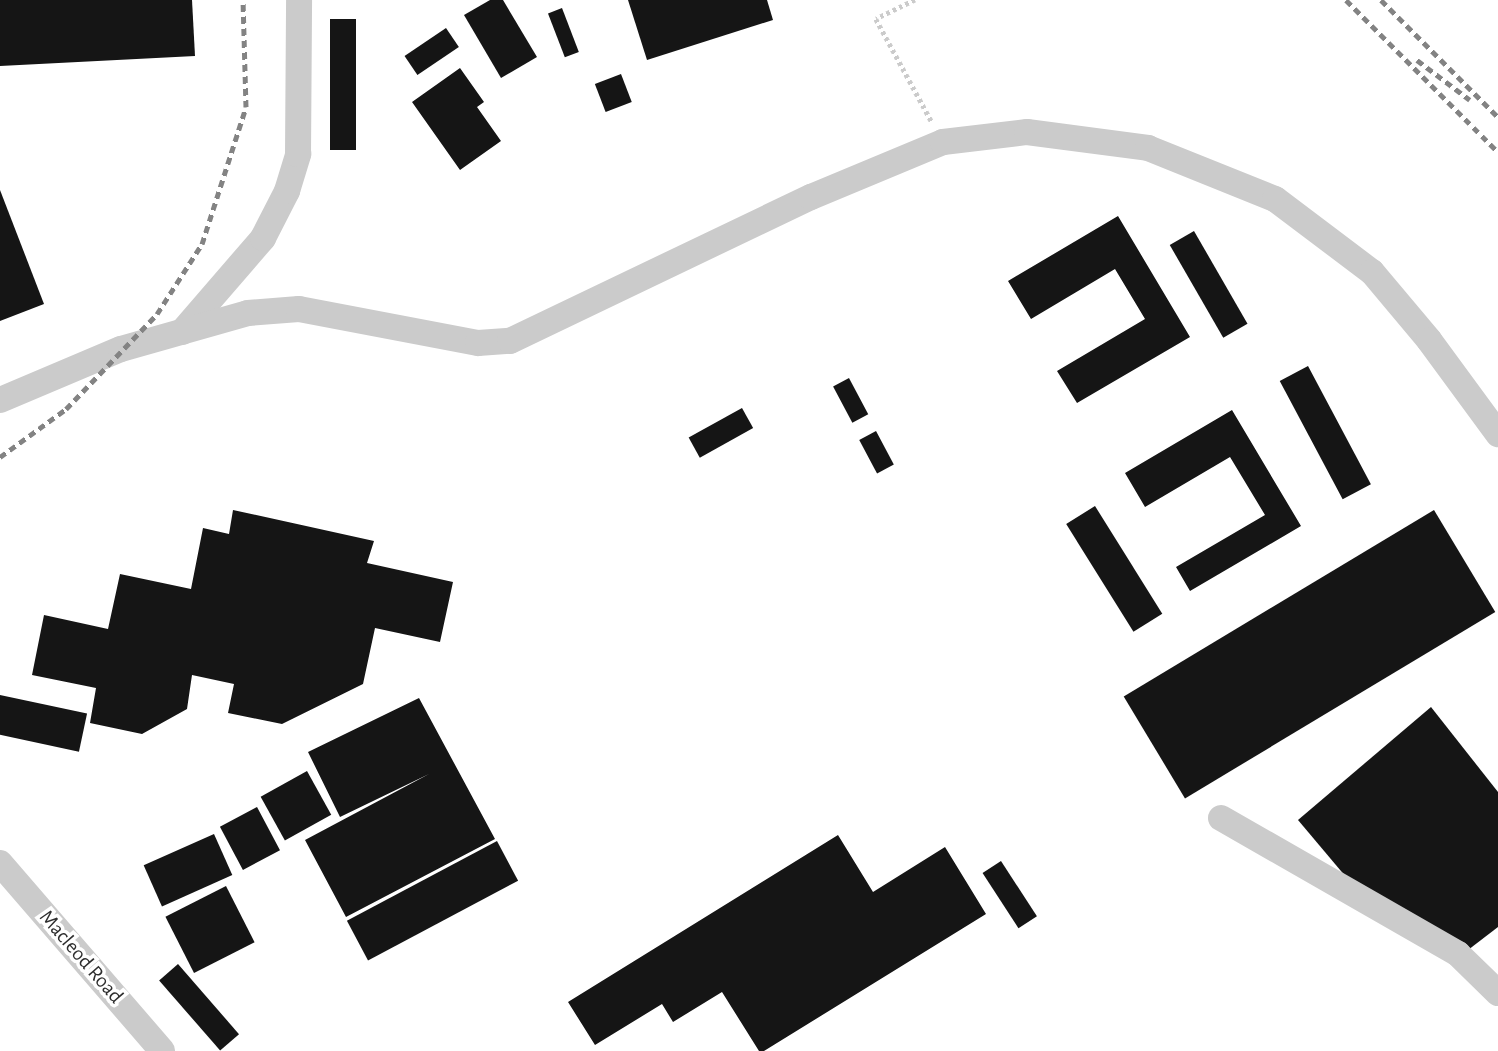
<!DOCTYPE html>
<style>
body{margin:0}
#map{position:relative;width:1498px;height:1051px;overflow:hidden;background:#fff;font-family:"Alegreya Sans",sans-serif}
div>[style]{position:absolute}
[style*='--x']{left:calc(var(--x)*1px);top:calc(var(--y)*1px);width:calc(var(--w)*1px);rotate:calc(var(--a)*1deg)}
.building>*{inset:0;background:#151515;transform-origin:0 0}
.path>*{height:4.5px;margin-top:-2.25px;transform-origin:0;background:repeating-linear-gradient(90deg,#cbcbcb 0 3.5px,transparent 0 7px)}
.minor>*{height:26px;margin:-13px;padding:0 13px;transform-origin:13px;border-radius:13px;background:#cbcbcb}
.rail>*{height:5px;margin-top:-2.5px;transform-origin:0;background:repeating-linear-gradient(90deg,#838383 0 7px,transparent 0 12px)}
span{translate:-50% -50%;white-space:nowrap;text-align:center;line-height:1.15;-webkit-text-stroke:7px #fff;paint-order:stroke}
.street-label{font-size:21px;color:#2e2e2e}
</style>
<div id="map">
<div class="building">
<div style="clip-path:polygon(0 0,192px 0,195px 56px,0 66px)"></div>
<div style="clip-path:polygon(490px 0,503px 0,537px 57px,501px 78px,464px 15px)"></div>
<div style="clip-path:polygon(628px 0,767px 0,773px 20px,647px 60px)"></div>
<div style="left:562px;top:8px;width:47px;height:15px;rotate:69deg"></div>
<div style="left:330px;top:19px;width:26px;height:131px"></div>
<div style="left:446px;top:28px;width:23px;height:50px;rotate:56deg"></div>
<div style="clip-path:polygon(460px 68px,484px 102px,477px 107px,501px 141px,460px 170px,412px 102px)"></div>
<div style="left:621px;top:74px;width:30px;height:28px;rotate:69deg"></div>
<div style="clip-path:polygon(0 190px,44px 304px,0 321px)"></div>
<div style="clip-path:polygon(1118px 216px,1190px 337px,1077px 403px,1057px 371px,1145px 319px,1115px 269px,1031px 319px,1008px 281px)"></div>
<div style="left:1194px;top:231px;width:107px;height:28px;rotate:60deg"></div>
<div style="left:1308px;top:366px;width:134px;height:32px;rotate:62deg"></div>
<div style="left:849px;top:378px;width:41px;height:18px;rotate:62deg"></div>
<div style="left:742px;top:408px;width:23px;height:61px;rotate:61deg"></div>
<div style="clip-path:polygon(1232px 410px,1301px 526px,1190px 591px,1176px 567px,1265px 515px,1230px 457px,1145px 507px,1125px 473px)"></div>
<div style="left:876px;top:431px;width:38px;height:19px;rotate:62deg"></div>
<div style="left:1095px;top:506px;width:127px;height:34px;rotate:58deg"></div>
<div style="clip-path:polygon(233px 510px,374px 541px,367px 563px,453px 582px,440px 642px,375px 628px,363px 684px,282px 724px,228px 713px,234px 684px,192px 675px,187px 709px,142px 734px,90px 723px,96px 688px,32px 675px,44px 615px,108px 629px,120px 574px,191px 589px,203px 528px,229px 534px)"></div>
<div style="left:1434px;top:510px;width:119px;height:362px;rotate:59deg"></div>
<div style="left:0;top:695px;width:89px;height:39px;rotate:12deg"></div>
<div style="clip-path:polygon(419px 698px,495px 839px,346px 917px,305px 840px,429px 774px,340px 817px,308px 752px)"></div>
<div style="clip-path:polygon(1431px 707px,1498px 792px,1498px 927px,1468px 950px,1346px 877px,1298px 820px)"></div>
<div style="left:307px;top:771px;width:50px;height:53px;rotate:61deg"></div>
<div style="left:257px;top:807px;width:49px;height:42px;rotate:62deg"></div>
<div style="left:214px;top:834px;width:45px;height:77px;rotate:66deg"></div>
<div style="clip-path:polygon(838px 835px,873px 892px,945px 847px,986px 914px,764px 1051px,759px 1051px,722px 992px,673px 1022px,662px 1004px,595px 1045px,568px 1002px)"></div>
<div style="left:497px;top:841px;width:45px;height:170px;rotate:62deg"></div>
<div style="left:1001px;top:861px;width:66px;height:22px;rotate:57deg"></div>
<div style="left:226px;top:886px;width:63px;height:68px;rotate:63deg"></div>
<div style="left:178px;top:964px;width:93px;height:25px;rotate:49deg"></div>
</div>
<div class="path">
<div style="--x:915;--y:0;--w:43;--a:154"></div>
<div style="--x:876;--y:19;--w:117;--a:61.5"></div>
</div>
<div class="minor">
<div style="--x:182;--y:332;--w:124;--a:-49.2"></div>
<div style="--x:263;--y:238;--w:53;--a:-62.9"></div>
<div style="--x:287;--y:191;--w:39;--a:-73"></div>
<div style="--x:298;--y:154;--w:154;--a:-89.6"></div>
<div style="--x:0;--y:400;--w:131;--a:-22.9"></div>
<div style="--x:121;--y:349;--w:132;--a:-15.8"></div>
<div style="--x:248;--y:313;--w:51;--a:-4.5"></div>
<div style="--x:299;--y:309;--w:182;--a:10.8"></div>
<div style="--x:478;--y:343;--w:32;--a:-4"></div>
<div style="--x:510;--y:341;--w:334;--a:-25.6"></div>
<div style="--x:811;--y:197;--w:143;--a:-22.6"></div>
<div style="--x:943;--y:142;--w:85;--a:-6.8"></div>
<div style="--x:1027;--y:132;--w:122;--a:7.5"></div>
<div style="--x:1148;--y:148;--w:137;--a:21.9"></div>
<div style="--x:1275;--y:199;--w:121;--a:37"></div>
<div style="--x:1372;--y:272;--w:89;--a:50"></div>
<div style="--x:1429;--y:340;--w:117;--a:53.7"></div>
<div style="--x:1221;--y:818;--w:273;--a:29.8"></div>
<div style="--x:1458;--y:954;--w:56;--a:44.3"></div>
<div style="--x:0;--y:863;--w:248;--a:49.2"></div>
</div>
<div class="rail">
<div style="--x:1346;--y:0;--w:215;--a:45"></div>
<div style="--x:1381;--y:0;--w:165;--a:45"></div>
<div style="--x:1417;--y:60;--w:66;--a:37"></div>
<div style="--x:0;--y:457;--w:82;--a:-36"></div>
<div style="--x:66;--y:409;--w:132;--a:-46.2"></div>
<div style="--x:157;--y:314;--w:83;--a:-57.3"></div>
<div style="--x:202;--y:244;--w:144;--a:-72.2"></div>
<div style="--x:246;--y:107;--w:107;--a:-91.6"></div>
</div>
<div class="street-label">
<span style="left:81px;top:957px;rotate:49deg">Macleod Road</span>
</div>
</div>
